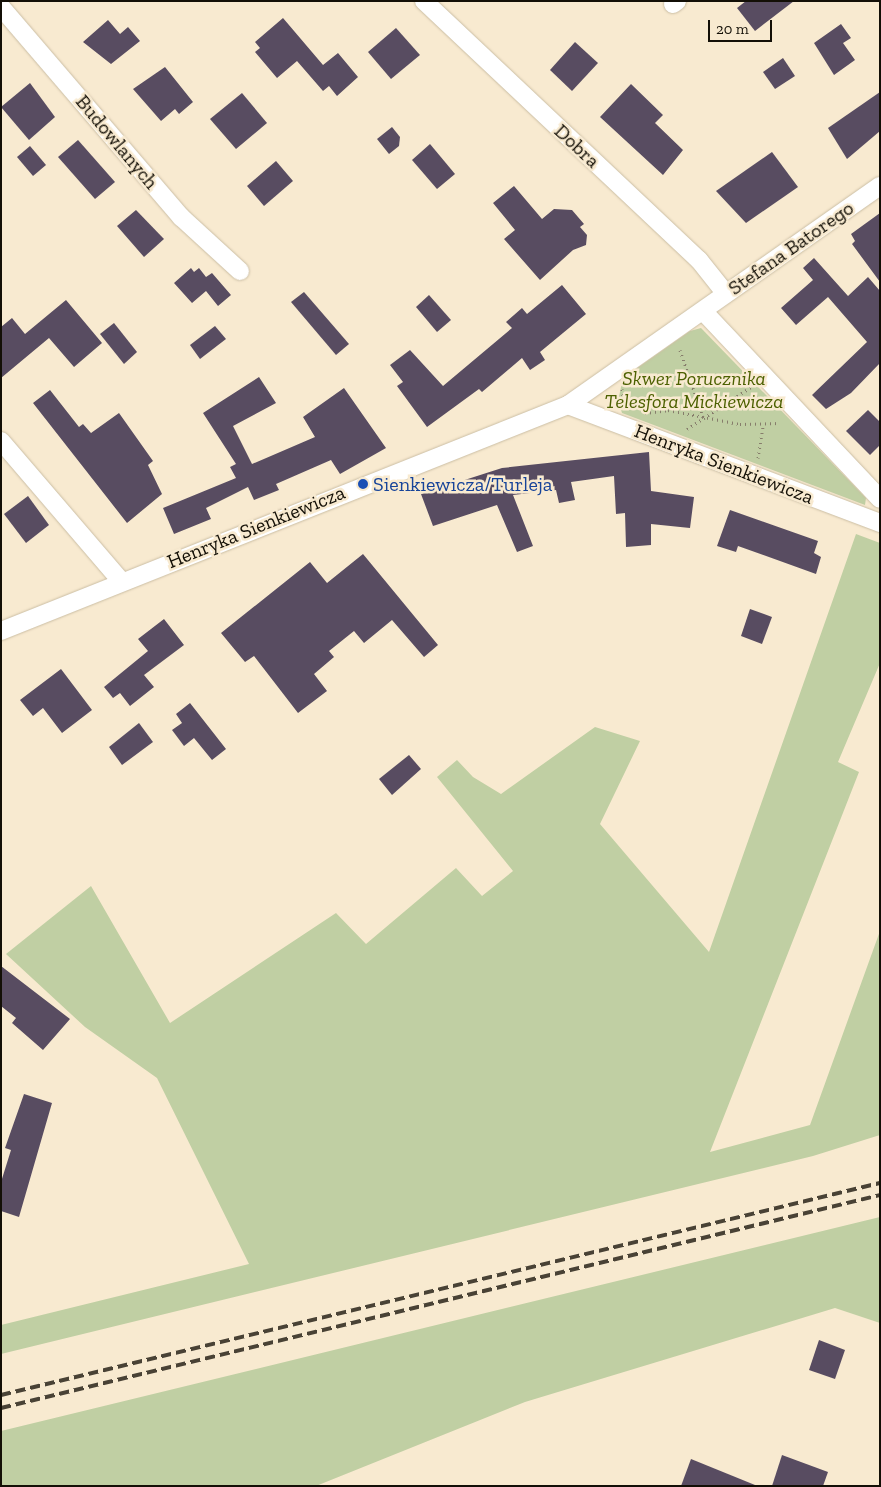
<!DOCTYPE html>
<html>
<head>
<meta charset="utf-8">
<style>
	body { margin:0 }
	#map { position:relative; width:881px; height:1487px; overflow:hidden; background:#f8ead0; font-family:"Zilla Slab",serif }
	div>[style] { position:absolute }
	.green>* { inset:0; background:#c0cfa3 }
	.building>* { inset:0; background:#584c61 }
	.path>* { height:3px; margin-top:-1.5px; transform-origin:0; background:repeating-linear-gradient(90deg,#867d6b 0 1px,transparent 0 5px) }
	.roads { filter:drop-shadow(0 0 1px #cbbea4) drop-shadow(0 0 1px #cbbea4) }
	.minor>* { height:18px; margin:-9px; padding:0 9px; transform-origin:9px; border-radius:9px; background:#fff }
	.rail>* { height:4px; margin-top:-2px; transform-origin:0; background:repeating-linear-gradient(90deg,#494235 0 10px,transparent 0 15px) }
	.dots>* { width:14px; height:14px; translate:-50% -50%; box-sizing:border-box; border:2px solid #f8ead0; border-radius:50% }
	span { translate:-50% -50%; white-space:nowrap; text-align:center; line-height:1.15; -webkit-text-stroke:5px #f8ead0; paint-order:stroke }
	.street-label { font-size:20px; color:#130f06 }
	.park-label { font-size:20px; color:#4c6000; font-style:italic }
	.transit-label { font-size:20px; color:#164399 }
	.left { translate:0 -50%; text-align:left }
	.frame { position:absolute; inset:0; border:2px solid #130f06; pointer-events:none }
	.scale { position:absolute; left:708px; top:20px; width:64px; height:22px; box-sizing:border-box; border:2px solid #130f06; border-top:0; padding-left:6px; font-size:15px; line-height:18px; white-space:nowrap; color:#130f06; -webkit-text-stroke:4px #f8ead0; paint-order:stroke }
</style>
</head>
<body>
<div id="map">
	<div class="green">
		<div style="clip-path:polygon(701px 328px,866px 498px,865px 505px,622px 413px,618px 401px,623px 378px,690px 331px)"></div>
		<div style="clip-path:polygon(856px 534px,880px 543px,880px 663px,838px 762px,859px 772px,710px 1152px,810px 1125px,880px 931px,880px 1135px,813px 1156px,1px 1354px,1px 1325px,249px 1264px,157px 1078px,85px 1027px,6px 954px,91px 886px,170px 1023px,336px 913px,366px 944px,456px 868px,482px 896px,513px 871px,437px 777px,457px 760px,473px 777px,501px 794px,595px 727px,640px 741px,600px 824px,709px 952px)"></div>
		<div style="clip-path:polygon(880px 1217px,880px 1323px,835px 1308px,525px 1402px,316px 1486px,1px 1486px,1px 1431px)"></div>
	</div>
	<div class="building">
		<div style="clip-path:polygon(746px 1px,794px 1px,755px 31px,737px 8px)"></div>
		<div style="clip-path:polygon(283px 18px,323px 65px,338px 53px,358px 77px,337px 96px,329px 86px,323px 91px,297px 61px,277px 78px,255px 52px,260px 48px,255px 42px)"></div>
		<div style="clip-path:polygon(108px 20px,120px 34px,128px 27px,140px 41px,111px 64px,83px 42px)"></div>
		<div style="clip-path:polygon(841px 24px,851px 38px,843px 43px,855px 60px,834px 75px,814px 43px)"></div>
		<div style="clip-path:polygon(396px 28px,420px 55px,391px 79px,368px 52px)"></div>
		<div style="clip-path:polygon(575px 42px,598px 63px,572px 91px,550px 70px)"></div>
		<div style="clip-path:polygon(783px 58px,795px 76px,775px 89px,763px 72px)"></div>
		<div style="clip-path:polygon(165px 67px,193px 102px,179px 114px,175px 109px,161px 121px,133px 89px)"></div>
		<div style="clip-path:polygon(30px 83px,55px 117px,29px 140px,1px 107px)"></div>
		<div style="clip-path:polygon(631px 84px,663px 115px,655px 123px,683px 150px,663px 175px,600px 117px)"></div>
		<div style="clip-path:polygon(880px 92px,880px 131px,847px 159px,828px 128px)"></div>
		<div style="clip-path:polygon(242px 93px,267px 123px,236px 149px,210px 119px)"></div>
		<div style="clip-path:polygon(392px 127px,400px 137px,399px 146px,389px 154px,377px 139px)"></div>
		<div style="clip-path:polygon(78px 140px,115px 182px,95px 199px,58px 157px)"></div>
		<div style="clip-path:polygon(430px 144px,455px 174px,437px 189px,412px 160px)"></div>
		<div style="clip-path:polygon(30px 146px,46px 165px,33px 176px,17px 157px)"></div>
		<div style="clip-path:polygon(772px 152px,798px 187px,746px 223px,716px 191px)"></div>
		<div style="clip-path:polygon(276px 161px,293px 181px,264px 206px,247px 186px)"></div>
		<div style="clip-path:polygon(514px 186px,542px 219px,554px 209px,572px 210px,584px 224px,580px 227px,587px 235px,586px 245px,573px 250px,540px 280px,504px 239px,515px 230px,493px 203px)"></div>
		<div style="clip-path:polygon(136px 210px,164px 239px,144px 257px,117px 226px)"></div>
		<div style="clip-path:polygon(880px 213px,880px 282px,852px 244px,855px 241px,851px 234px)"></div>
		<div style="clip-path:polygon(814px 258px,848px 296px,868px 277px,880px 291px,880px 363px,851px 393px,826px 409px,812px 395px,867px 342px,828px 297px,796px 325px,781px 308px,813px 280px,803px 268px)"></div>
		<div style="clip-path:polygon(191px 268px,194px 272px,199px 268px,206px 277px,212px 273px,231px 295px,218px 306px,206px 291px,192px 303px,174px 283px)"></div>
		<div style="clip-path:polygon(562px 285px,586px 314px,540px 352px,545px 360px,530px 370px,522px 358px,482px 392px,479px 389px,427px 427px,397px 386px,403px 382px,390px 365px,410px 350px,443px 386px,512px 328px,506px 322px,522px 308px,527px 314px)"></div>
		<div style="clip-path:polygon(304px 292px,349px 344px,336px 355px,291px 302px)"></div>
		<div style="clip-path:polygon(429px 295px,451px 320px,437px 332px,416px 307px)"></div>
		<div style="clip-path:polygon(66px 300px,102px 343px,74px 367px,49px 338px,1px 378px,1px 327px,12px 318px,25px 334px)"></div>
		<div style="clip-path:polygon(114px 323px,137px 352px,124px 364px,100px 334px)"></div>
		<div style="clip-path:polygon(215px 326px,226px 339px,200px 359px,190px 345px)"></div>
		<div style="clip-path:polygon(259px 377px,276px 403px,233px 426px,252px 464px,315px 437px,303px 417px,344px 388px,386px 448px,340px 474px,331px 460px,276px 484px,279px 490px,254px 500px,248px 487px,206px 508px,211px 519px,174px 534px,163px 508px,236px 478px,230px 467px,236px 464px,203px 413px)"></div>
		<div style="clip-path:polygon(50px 390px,79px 427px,83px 424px,91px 433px,119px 413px,153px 461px,148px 465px,162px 494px,127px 523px,33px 403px)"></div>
		<div style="clip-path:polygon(868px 410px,880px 422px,880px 445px,870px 455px,846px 431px)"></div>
		<div style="clip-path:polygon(649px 452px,651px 491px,694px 497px,690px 528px,651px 524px,651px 545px,626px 547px,625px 513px,616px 514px,614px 476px,571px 482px,575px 500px,559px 503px,556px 490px,513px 495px,533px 546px,517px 552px,497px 505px,433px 526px,421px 494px,502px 468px)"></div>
		<div style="clip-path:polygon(28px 496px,49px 525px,26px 543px,4px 514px)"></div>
		<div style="clip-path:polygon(730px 510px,818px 541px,814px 553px,821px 557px,816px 574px,738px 546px,736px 552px,717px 546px)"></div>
		<div style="clip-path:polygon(363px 554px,438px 645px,424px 657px,392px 620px,364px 643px,354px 631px,329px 651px,334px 657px,314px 674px,327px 691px,298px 713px,254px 656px,245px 662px,221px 633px,310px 562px,327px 583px)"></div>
		<div style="clip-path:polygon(750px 609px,772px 617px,762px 644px,741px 636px)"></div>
		<div style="clip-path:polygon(164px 619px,184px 645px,144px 675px,154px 687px,130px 706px,120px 693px,113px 698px,104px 687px,148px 651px,138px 639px)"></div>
		<div style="clip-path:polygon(61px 669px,92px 710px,62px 733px,43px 708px,33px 716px,20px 700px)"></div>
		<div style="clip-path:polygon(190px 703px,226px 749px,212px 760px,194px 738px,184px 746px,172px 730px,182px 723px,176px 714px)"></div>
		<div style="clip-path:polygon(139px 723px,153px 742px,122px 765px,109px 747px)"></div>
		<div style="clip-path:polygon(409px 755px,421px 769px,392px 795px,379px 779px)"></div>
		<div style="clip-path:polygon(1px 966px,70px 1019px,43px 1050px,12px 1023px,16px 1018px,1px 1006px)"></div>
		<div style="clip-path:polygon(24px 1094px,52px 1103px,19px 1217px,1px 1211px,1px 1182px,11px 1150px,5px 1148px)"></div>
		<div style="clip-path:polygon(819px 1340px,845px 1350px,835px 1379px,809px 1370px)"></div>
		<div style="clip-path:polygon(782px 1455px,828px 1472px,823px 1486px,772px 1486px)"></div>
		<div style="clip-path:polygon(691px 1459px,755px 1485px,754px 1486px,681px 1486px)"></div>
	</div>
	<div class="path">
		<div style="left:680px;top:350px;width:71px;rotate:71.1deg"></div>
		<div style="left:622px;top:389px;width:16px;rotate:83deg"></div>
		<div style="left:645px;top:413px;width:23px;rotate:-7deg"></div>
		<div style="left:668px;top:410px;width:73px;rotate:11deg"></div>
		<div style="left:740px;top:424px;width:40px;rotate:-1.4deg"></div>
		<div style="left:687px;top:429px;width:77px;rotate:-33.3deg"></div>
		<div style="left:758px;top:458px;width:32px;rotate:-81deg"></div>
	</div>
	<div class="roads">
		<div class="minor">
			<div style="left:424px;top:1px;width:378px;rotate:43.3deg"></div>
			<div style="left:699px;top:260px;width:43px;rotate:51.5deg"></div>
			<div style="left:673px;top:4px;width:5px;rotate:-37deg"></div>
			<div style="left:1px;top:7px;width:277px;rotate:49.4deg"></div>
			<div style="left:181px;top:217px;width:80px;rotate:42.5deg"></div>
			<div style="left:703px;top:311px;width:258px;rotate:46.7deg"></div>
			<div style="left:568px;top:405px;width:334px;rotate:20.7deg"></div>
			<div style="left:1px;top:441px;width:184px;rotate:49.4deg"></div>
			<div style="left:1px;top:631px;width:610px;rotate:-21.73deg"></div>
			<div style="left:568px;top:405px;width:381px;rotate:-35.1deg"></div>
		</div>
	</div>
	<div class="rail">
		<div style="left:1px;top:1395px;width:904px;rotate:-13.56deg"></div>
		<div style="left:1px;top:1408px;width:904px;rotate:-13.62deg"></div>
	</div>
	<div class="dots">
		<div style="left:363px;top:484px;background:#1a4fb4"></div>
	</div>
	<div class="street-label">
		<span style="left:117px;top:142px;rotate:50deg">Budowlanych</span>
		<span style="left:577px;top:146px;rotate:43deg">Dobra</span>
		<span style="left:791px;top:248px;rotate:-35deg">Stefana Batorego</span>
		<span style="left:724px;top:464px;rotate:21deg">Henryka Sienkiewicza</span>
		<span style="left:256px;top:527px;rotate:-22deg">Henryka Sienkiewicza</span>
	</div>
	<div class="park-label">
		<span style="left:694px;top:390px">Skwer Porucznika<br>Telesfora Mickiewicza</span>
	</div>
	<div class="transit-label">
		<span class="left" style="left:373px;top:484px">Sienkiewicza/Turleja</span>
	</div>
	<div class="frame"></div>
	<div class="scale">20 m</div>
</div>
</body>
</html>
